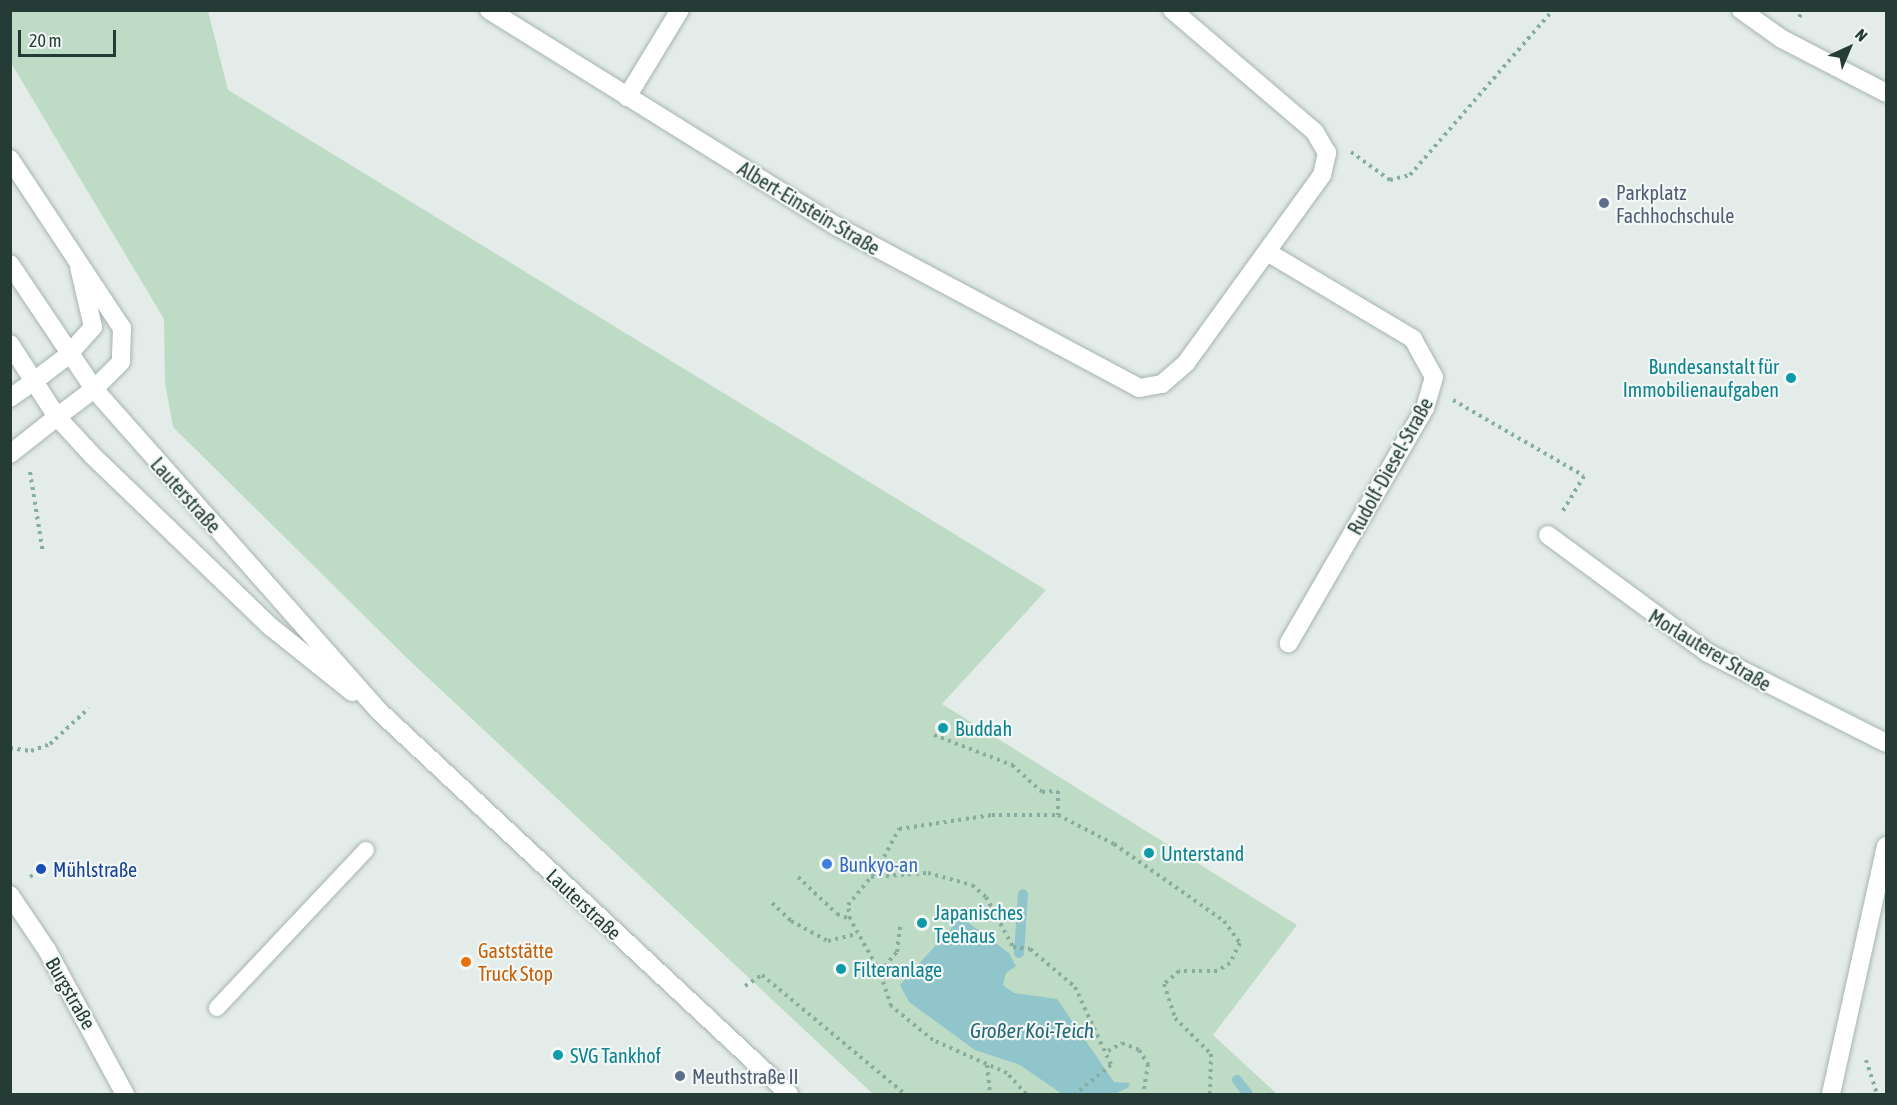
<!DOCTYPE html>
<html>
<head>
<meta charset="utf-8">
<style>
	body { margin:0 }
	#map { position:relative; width:1897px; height:1105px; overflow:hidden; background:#e3ece8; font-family:"Asap Condensed",sans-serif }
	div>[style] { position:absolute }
	.green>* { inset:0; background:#bedbc5 }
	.water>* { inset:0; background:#90c5cc }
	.stream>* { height:10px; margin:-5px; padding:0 5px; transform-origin:5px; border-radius:5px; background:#90c5cc }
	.path>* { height:4px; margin-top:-2px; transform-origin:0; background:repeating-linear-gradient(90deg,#86ad9f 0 3px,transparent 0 7.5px) }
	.roads { filter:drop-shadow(0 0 2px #a6b4af) drop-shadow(0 0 2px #a6b4af) }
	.service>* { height:16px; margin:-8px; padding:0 8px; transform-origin:8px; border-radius:8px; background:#fff }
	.minor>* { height:18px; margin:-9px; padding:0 9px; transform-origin:9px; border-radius:9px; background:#fff }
	.tertiary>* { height:18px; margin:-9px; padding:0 9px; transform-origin:9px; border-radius:9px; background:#fff }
	.secondary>* { height:18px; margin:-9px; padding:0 9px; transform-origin:9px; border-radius:9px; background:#fff }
	.dots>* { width:16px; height:16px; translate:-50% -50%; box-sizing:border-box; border:3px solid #f3f8f6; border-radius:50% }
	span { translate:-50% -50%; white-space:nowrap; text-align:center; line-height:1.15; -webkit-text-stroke:4.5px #f3f8f6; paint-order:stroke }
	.service-label { font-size:20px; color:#4e5e75 }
	.left { translate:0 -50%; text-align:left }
	.street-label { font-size:20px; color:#243c35 }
	.culture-label { font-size:20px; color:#0d838f }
	.right { translate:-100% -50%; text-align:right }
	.shop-label { font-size:20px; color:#366cbe }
	.transit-label { font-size:20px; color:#164399 }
	.food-label { font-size:20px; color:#c56008 }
	.water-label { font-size:21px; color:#236873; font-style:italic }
	.frame { position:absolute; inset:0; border:12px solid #243c35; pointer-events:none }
	.north { position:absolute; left:1819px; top:18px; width:60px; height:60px; -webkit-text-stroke:4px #f3f8f6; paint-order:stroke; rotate:44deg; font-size:16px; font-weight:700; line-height:24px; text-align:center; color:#243c35 }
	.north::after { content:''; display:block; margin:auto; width:21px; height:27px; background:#243c35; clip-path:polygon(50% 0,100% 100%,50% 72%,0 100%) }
	.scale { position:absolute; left:18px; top:30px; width:98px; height:27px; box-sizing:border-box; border:3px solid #243c35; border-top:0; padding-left:8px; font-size:18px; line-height:21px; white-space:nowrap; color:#243c35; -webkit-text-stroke:4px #f3f8f6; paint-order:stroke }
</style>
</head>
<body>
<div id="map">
	<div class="green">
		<div style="clip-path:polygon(10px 11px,208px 11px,228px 90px,1046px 590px,942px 704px,1297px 925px,1213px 1035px,1277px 1094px,873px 1094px,408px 659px,173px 427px,165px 383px,164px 319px,11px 63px)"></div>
	</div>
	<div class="water">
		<div style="clip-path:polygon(961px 917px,1009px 953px,1016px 966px,1006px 973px,1003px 985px,1014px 993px,1057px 999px,1114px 1082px,1130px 1083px,1128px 1088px,1114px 1094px,1062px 1094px,1020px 1065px,975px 1050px,909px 1002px,900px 985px)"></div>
	</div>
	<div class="stream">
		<div style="left:1019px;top:953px;width:59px;rotate:-86.1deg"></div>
		<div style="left:1237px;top:1080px;width:18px;rotate:52deg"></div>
	</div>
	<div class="path">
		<div style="left:1799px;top:17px;width:9px;rotate:-54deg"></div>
		<div style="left:1351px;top:152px;width:48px;rotate:35.7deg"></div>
		<div style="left:1390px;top:180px;width:21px;rotate:-14deg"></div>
		<div style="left:1410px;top:175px;width:218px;rotate:-49.1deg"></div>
		<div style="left:1453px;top:400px;width:151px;rotate:30.1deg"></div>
		<div style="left:1584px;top:476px;width:44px;rotate:121.2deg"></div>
		<div style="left:30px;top:472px;width:82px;rotate:80.9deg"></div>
		<div style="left:934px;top:735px;width:84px;rotate:21deg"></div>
		<div style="left:1012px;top:765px;width:40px;rotate:42deg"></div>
		<div style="left:1042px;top:792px;width:16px;rotate:-4deg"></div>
		<div style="left:1058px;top:791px;width:24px;rotate:90deg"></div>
		<div style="left:10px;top:748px;width:21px;rotate:8deg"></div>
		<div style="left:31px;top:751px;width:20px;rotate:-20deg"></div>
		<div style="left:50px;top:744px;width:53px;rotate:-42.7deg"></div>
		<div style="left:30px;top:877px;width:14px;rotate:-36deg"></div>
		<div style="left:798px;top:877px;width:54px;rotate:43.5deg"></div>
		<div style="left:837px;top:914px;width:14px;rotate:21deg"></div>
		<div style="left:871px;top:877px;width:57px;rotate:-4deg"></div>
		<div style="left:928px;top:873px;width:46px;rotate:15.3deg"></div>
		<div style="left:972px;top:885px;width:18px;rotate:41deg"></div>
		<div style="left:986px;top:897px;width:57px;rotate:61.6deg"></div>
		<div style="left:1013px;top:947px;width:17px;rotate:7deg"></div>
		<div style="left:1030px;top:949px;width:59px;rotate:40.2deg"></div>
		<div style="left:1075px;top:987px;width:86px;rotate:65.2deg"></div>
		<div style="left:1111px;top:1065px;width:46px;rotate:141.1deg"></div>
		<div style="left:772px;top:903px;width:26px;rotate:43deg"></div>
		<div style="left:791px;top:921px;width:42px;rotate:28.4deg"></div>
		<div style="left:828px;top:941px;width:30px;rotate:-14deg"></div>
		<div style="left:880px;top:972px;width:26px;rotate:-50deg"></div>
		<div style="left:897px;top:952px;width:26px;rotate:-83deg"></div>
		<div style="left:745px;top:986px;width:20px;rotate:-33deg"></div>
		<div style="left:762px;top:975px;width:186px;rotate:39.8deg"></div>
		<div style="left:1108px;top:1051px;width:16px;rotate:-30deg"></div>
		<div style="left:1122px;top:1043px;width:18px;rotate:22deg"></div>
		<div style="left:1139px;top:1050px;width:17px;rotate:57deg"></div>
		<div style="left:1148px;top:1064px;width:30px;rotate:99deg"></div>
		<div style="left:1866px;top:1060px;width:36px;rotate:72deg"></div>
		<div style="left:987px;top:1065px;width:29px;rotate:84deg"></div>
		<div style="left:1026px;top:1094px;width:28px;rotate:-132deg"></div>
		<div style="left:1007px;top:1073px;width:81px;rotate:-156deg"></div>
		<div style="left:933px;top:1040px;width:54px;rotate:-141deg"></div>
		<div style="left:891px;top:1006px;width:36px;rotate:-108deg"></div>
		<div style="left:880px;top:972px;width:61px;rotate:-119.5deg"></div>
		<div style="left:850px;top:919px;width:14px;rotate:-98deg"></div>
		<div style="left:848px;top:905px;width:45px;rotate:-50.4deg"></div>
		<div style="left:877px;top:870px;width:47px;rotate:-61.8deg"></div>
		<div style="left:899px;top:829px;width:94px;rotate:-8.6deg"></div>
		<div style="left:992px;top:815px;width:66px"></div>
		<div style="left:1058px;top:815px;width:63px;rotate:27.4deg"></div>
		<div style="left:1114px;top:844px;width:134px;rotate:35deg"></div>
		<div style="left:1224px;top:921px;width:27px;rotate:54deg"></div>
		<div style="left:1240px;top:943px;width:22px;rotate:117deg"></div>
		<div style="left:1230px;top:963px;width:15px;rotate:148deg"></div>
		<div style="left:1217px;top:971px;width:38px;rotate:180deg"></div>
		<div style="left:1179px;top:971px;width:20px;rotate:139deg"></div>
		<div style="left:1164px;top:984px;width:36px;rotate:72deg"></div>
		<div style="left:1175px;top:1018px;width:51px;rotate:45deg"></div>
		<div style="left:1211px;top:1054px;width:40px;rotate:91.4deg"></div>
	</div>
	<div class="roads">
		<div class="service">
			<div style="left:217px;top:1008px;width:217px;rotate:-46.7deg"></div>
		</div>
		<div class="minor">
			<div style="left:489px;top:10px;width:409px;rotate:31.9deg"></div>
			<div style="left:836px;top:226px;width:344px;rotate:28.1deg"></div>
			<div style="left:1139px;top:388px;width:23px;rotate:-10deg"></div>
			<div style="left:1162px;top:384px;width:32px;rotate:-41deg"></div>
			<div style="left:1186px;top:363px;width:232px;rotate:-54.1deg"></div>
			<div style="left:1322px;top:175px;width:23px;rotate:-77deg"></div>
			<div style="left:1327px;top:153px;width:24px;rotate:-120deg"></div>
			<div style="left:1315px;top:132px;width:188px;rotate:-139.5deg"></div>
			<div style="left:1741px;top:10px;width:50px;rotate:35.3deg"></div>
			<div style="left:1782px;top:39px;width:117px;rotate:27.4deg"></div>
			<div style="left:627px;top:97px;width:102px;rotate:-58.7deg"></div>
			<div style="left:1269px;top:253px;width:168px;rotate:30.8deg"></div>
			<div style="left:1413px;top:339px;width:43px;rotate:61.1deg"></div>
			<div style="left:1434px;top:377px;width:32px;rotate:106deg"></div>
			<div style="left:1425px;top:408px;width:272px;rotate:120.1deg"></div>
			<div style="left:10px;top:398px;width:28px;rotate:-35deg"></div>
			<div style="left:10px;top:454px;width:60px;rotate:-38.2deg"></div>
			<div style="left:1548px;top:535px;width:199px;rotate:36.4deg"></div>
			<div style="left:1708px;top:653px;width:199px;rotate:26.8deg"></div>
			<div style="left:10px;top:895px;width:66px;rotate:56.1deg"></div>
			<div style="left:47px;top:950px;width:164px;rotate:61.6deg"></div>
			<div style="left:1831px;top:1094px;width:254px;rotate:-77.5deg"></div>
		</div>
		<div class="tertiary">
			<div style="left:10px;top:159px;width:203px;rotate:56.5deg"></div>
			<div style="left:122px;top:328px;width:34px;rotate:92deg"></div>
			<div style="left:121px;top:362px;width:38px;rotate:135deg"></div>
			<div style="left:67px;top:356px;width:39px;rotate:-48deg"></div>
			<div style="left:93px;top:327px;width:62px;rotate:-103.1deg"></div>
		</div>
		<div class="secondary">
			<div style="left:10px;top:264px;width:151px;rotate:56.1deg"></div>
			<div style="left:94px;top:389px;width:431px;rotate:48.5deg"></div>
			<div style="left:380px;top:712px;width:560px;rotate:43.05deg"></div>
			<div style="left:10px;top:344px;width:87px;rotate:57.2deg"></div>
			<div style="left:57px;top:417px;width:53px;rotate:47.3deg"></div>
			<div style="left:93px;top:456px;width:247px;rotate:43.9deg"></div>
			<div style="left:271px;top:627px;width:104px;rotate:38.7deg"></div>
			<div style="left:33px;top:382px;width:43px;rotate:-37.4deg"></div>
			<div style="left:57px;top:417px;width:46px;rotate:-37.1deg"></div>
		</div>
	</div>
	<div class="dots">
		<div style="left:1604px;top:203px;background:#5c6f8a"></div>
		<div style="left:1791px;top:378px;background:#0f9aa8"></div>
		<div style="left:943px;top:728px;background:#0f9aa8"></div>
		<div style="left:1149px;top:853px;background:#0f9aa8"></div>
		<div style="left:827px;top:864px;background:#3f7fe0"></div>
		<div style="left:41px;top:869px;background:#1a4fb4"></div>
		<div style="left:922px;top:923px;background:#0f9aa8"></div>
		<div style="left:466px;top:962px;background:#e8710a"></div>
		<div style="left:841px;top:969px;background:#0f9aa8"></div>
		<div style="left:558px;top:1055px;background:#0f9aa8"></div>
		<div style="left:680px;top:1076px;background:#5c6f8a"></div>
	</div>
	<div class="service-label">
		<span class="left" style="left:1616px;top:204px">Parkplatz<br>Fachhochschule</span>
		<span class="left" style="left:692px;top:1076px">Meuthstraße II</span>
	</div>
	<div class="street-label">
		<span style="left:809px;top:208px;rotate:31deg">Albert-Einstein-Straße</span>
		<span style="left:1390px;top:466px;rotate:-61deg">Rudolf-Diesel-Straße</span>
		<span style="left:186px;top:495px;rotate:48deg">Lauterstraße</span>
		<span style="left:1710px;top:650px;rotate:31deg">Morlauterer Straße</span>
		<span style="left:584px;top:904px;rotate:43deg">Lauterstraße</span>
		<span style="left:71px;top:993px;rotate:60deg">Burgstraße</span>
	</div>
	<div class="culture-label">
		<span class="right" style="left:1779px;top:378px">Bundesanstalt für<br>Immobilienaufgaben</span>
		<span class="left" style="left:955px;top:728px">Buddah</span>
		<span class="left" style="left:1161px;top:853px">Unterstand</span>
		<span class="left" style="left:934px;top:924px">Japanisches<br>Teehaus</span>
		<span class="left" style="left:853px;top:969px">Filteranlage</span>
		<span class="left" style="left:570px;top:1055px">SVG Tankhof</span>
	</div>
	<div class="shop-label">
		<span class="left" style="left:839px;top:864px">Bunkyo-an</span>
	</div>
	<div class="transit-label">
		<span class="left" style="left:53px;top:869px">Mühlstraße</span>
	</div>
	<div class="food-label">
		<span class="left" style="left:478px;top:962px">Gaststätte<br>Truck Stop</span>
	</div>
	<div class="water-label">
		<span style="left:1032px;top:1030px">Großer Koi-Teich</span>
	</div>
	<div class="frame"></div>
	<div class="north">N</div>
	<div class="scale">20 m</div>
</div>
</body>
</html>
